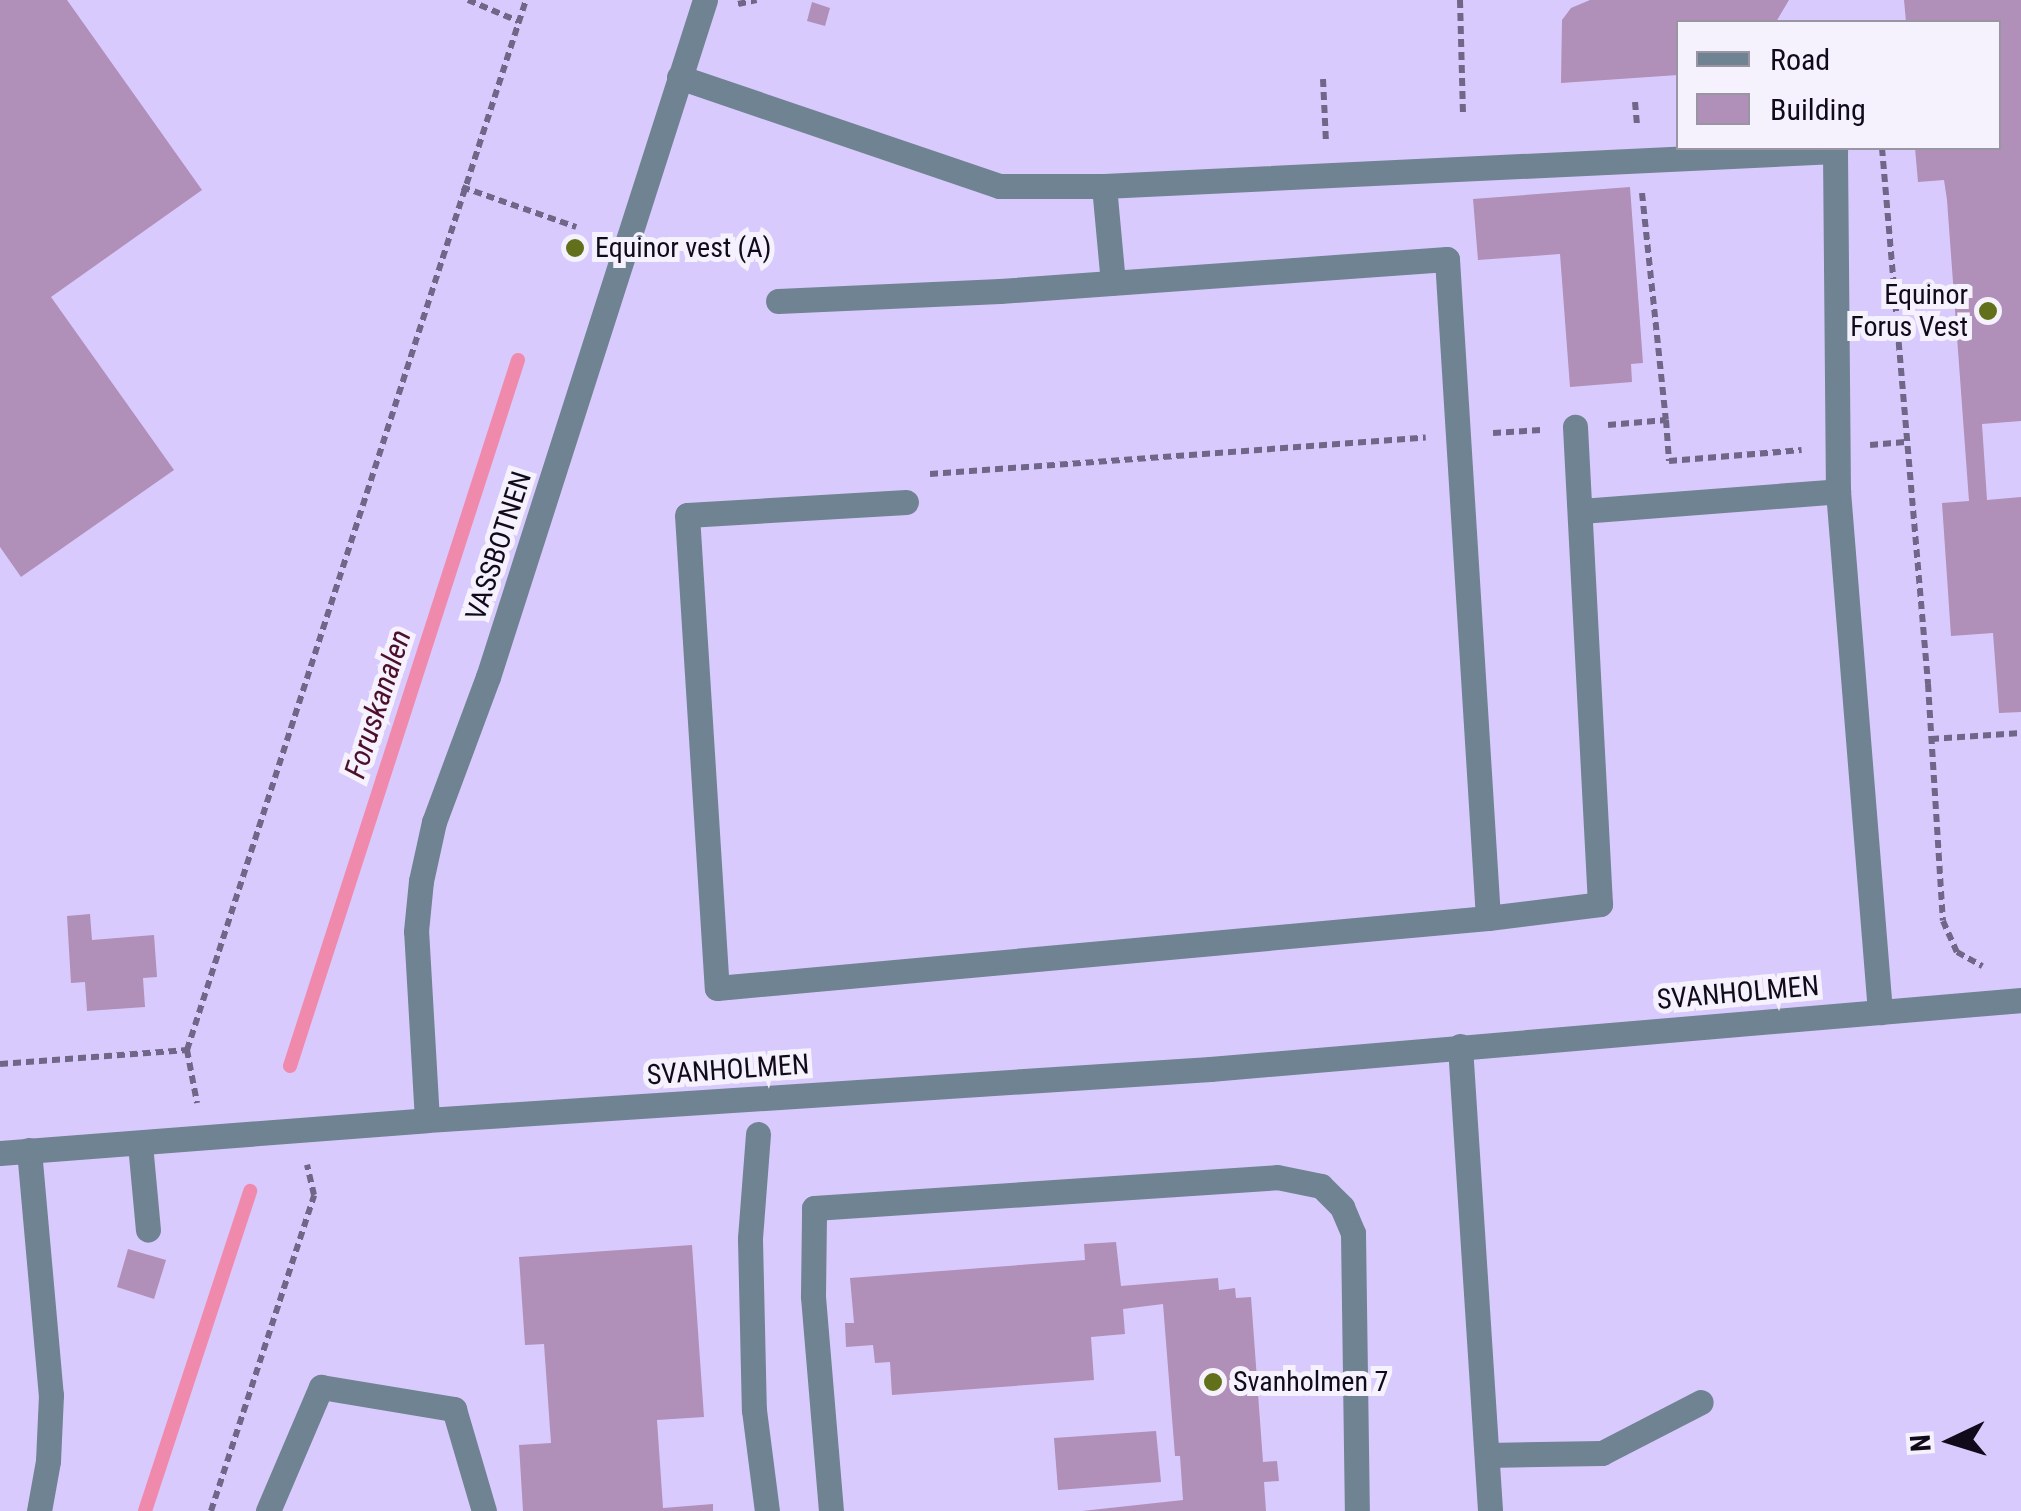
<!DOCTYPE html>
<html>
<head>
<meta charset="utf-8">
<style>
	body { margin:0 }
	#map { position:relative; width:2021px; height:1511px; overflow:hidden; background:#d9cafd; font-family:"Roboto Condensed",sans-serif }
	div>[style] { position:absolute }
	.stream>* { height:14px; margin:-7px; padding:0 7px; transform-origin:7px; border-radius:7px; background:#f08aad }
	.building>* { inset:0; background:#b08fb9 }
	.path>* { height:6px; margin-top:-3px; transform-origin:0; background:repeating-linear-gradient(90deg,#706687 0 8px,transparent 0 13px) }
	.lane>* { height:25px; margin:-12.5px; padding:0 12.5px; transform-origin:12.5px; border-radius:12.5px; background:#6f8392 }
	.street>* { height:25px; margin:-12.5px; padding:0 12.5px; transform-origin:12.5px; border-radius:12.5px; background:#6f8392 }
	.dots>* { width:28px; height:28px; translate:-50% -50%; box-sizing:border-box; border:5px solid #f5f2fd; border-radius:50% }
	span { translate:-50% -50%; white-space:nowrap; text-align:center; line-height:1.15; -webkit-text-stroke:10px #f5f2fd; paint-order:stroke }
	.poi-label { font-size:28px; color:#100a1b }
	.left { translate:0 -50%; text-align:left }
	.right { translate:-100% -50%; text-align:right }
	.street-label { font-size:28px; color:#100a1b }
	.water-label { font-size:30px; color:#4d0e2a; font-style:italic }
	.legend { position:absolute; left:1676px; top:20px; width:325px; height:130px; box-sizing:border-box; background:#f5f2fd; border:2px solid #9995a3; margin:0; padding:12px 18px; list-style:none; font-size:30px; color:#100a1b }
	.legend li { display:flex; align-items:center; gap:20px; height:50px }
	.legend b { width:50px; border:2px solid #9995a3 }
	.north { position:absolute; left:1901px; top:1391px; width:100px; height:100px; -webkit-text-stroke:8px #f5f2fd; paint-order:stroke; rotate:266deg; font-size:28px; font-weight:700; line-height:40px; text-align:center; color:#100a1b }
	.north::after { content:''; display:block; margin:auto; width:35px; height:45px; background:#100a1b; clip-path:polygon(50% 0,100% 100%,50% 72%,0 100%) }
</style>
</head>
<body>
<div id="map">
	<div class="stream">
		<div style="left:290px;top:1066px;width:742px;rotate:-72.1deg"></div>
		<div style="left:145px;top:1511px;width:337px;rotate:-71.8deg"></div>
	</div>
	<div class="building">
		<div style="clip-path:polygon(0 0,67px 0,202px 190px,51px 297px,174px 470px,21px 577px,0 547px)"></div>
		<div style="clip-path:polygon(1590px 0,1789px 0,1776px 22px,1678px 22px,1678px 75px,1561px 83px,1562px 20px,1571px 8px)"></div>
		<div style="clip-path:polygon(1904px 0,2021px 0,2021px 421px,1982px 424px,1987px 500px,2021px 497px,2021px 712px,1999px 713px,1993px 633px,1951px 636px,1942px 503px,1969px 501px,1947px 200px,1944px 180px,1918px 182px,1915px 148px,1998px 148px,1998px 22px,1906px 22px)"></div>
		<div style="clip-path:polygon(812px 2px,830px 8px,825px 26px,807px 21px)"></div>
		<div style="clip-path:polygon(1630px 187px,1643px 363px,1631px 364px,1632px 382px,1570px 387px,1560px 254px,1478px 260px,1473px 199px)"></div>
		<div style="clip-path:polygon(90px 914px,92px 940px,154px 935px,157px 977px,143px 978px,145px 1007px,87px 1011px,85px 982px,71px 983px,67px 916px)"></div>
		<div style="clip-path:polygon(1116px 1242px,1121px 1286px,1218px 1278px,1219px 1290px,1235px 1288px,1236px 1298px,1251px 1297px,1263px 1462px,1277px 1461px,1279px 1481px,1264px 1482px,1266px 1511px,1082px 1511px,1183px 1500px,1180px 1456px,1175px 1456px,1163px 1304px,1123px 1309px,1125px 1334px,1091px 1337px,1094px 1380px,892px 1395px,890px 1362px,875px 1363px,873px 1345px,846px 1347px,845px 1323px,854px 1323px,850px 1278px,1085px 1260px,1084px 1244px)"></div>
		<div style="clip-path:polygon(692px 1245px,704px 1417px,657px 1420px,663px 1508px,713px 1504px,713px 1511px,523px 1511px,519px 1445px,551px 1443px,544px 1344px,525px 1345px,519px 1257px)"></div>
		<div style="clip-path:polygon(128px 1249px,166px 1260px,154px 1299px,117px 1287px)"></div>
		<div style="clip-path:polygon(1156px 1431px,1161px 1482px,1058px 1490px,1054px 1438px)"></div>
	</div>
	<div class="path">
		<div style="left:468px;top:0;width:54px;rotate:22.8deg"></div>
		<div style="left:1460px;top:0;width:116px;rotate:88.5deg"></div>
		<div style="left:738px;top:4px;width:19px;rotate:-12deg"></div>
		<div style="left:1323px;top:79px;width:64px;rotate:87.3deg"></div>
		<div style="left:1635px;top:102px;width:23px;rotate:85deg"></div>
		<div style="left:1882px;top:148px;width:538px;rotate:85.09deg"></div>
		<div style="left:1928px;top:684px;width:237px;rotate:86.4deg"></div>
		<div style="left:1943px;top:921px;width:34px;rotate:66deg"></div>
		<div style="left:1957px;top:952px;width:29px;rotate:29deg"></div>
		<div style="left:462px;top:187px;width:121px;rotate:19.3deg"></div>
		<div style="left:1642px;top:193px;width:228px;rotate:84deg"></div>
		<div style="left:1608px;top:425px;width:58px;rotate:-4.9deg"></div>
		<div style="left:1666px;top:420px;width:41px;rotate:85.8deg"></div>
		<div style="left:1669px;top:461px;width:133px;rotate:-4.7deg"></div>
		<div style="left:1493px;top:433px;width:48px;rotate:-3.6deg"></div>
		<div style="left:1870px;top:445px;width:38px;rotate:-5deg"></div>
		<div style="left:930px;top:474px;width:497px;rotate:-4.2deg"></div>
		<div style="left:1931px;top:739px;width:90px;rotate:-3.8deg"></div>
		<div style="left:187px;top:1050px;width:54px;rotate:79.3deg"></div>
		<div style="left:0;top:1064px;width:188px;rotate:-4.3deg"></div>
		<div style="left:187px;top:1050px;width:1103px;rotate:-72.11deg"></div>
		<div style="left:211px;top:1511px;width:332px;rotate:-71.9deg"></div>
		<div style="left:314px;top:1195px;width:31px;rotate:-103deg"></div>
	</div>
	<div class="lane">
		<div style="left:679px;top:77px;width:338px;rotate:18.8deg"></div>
		<div style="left:999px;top:186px;width:105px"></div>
		<div style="left:1104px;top:186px;width:732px;rotate:-2.74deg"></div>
		<div style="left:1835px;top:151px;width:340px;rotate:89.5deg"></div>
		<div style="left:1838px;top:491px;width:523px;rotate:85.39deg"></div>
		<div style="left:1104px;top:186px;width:97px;rotate:84.7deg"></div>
		<div style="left:778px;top:301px;width:222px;rotate:-2.6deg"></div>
		<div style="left:1000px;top:291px;width:448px;rotate:-4.1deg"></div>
		<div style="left:1447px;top:259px;width:660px;rotate:86.44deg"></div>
		<div style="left:906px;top:502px;width:219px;rotate:176.6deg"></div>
		<div style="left:687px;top:515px;width:474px;rotate:86.4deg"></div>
		<div style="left:717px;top:988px;width:774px;rotate:-5.19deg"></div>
		<div style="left:1488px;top:918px;width:113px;rotate:-7.1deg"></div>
		<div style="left:1600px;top:904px;width:478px;rotate:-93deg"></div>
		<div style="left:1581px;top:511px;width:258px;rotate:-4.4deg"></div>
		<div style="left:758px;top:1134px;width:105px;rotate:94.4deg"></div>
		<div style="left:750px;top:1239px;width:171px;rotate:88.7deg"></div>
		<div style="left:754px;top:1410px;width:102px;rotate:82.7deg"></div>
		<div style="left:140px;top:1144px;width:86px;rotate:84.7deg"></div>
		<div style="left:1487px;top:1455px;width:115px;rotate:-1deg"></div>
		<div style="left:1602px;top:1453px;width:111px;rotate:-27.3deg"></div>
		<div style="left:268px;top:1511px;width:135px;rotate:-66.9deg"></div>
		<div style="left:321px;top:1387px;width:135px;rotate:9.4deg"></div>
		<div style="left:454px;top:1409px;width:106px;rotate:73.6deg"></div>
		<div style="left:831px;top:1511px;width:216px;rotate:-94.8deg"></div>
		<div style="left:813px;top:1296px;width:88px;rotate:-89.3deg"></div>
		<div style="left:814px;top:1208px;width:464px;rotate:-3.8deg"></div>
		<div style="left:1277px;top:1177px;width:45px;rotate:11.6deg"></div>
		<div style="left:1321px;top:1186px;width:30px;rotate:45deg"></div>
		<div style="left:1342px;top:1207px;width:28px;rotate:67deg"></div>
		<div style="left:1353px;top:1233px;width:278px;rotate:89.2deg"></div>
	</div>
	<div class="street">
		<div style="left:1460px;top:1046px;width:466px;rotate:86.3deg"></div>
		<div style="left:427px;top:1120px;width:189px;rotate:-93.3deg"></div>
		<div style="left:416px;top:931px;width:50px;rotate:-84.3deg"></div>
		<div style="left:421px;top:881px;width:60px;rotate:-77.6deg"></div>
		<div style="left:434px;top:822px;width:155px;rotate:-69.6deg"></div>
		<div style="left:488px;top:677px;width:711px;rotate:-72.23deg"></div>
		<div style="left:29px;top:1150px;width:246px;rotate:84.9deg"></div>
		<div style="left:51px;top:1395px;width:66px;rotate:92.6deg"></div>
		<div style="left:48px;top:1461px;width:51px;rotate:100.2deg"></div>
		<div style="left:0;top:1153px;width:428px;rotate:-4.4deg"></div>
		<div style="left:427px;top:1120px;width:785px;rotate:-3.73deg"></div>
		<div style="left:1210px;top:1069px;width:814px;rotate:-4.86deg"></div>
	</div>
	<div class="dots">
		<div style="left:575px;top:248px;background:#62701b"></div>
		<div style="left:1988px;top:311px;background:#62701b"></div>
		<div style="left:1213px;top:1382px;background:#62701b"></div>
	</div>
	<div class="poi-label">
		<span class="left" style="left:595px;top:248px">Equinor vest (A)</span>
		<span class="right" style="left:1968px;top:311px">Equinor<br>Forus Vest</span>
		<span class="left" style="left:1233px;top:1382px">Svanholmen 7</span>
	</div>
	<div class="street-label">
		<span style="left:499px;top:546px;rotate:-72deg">VASSBOTNEN</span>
		<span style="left:1738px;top:993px;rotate:-5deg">SVANHOLMEN</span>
		<span style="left:728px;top:1070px;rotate:-4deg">SVANHOLMEN</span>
	</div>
	<div class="water-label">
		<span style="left:378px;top:704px;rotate:-72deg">Foruskanalen</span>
	</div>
	<ul class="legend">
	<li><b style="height:12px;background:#6f8392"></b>Road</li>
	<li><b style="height:28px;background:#b08fb9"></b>Building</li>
	</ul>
	<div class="north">N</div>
</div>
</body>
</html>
